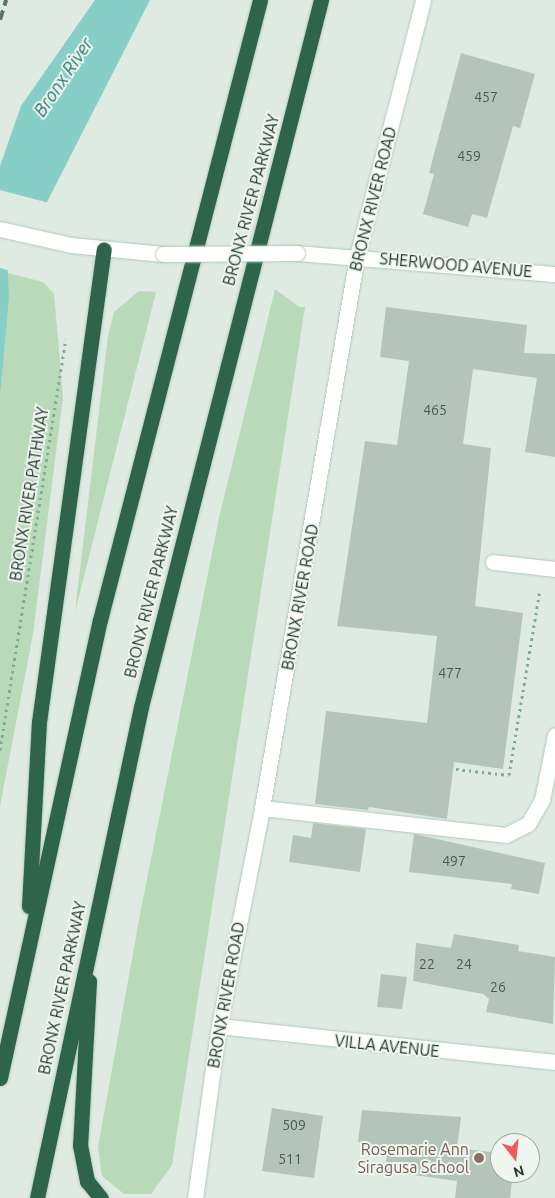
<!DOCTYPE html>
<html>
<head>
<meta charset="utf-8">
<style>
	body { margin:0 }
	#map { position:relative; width:555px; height:1198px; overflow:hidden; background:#deeae2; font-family:Ubuntu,sans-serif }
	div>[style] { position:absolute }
	.green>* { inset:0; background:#b8dab8 }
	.water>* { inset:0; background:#87cec6 }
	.pier>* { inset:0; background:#deeae2 }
	.building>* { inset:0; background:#b4c4ba }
	.path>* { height:3px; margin-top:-1.5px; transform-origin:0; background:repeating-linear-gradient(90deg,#80ac92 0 2.5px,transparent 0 6.5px) }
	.roads { filter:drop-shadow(0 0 1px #b2c9ba) drop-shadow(0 0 1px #b2c9ba) }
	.lane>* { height:15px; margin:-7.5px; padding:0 7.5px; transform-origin:7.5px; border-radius:7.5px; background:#fff }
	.street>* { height:15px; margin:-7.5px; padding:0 7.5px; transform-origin:7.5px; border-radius:7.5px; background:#fff }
	.secondary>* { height:15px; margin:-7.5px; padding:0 7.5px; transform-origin:7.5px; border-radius:7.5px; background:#fff }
	.highway>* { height:15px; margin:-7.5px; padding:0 7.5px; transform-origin:7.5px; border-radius:7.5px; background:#2d644a }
	.rail>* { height:4px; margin-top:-2px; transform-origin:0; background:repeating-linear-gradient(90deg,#5a7567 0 10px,transparent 0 15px) }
	.bridges { filter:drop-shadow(0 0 1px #b2c9ba) drop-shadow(0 0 1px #b2c9ba) }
	.secondary-bridge>* { height:15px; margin:-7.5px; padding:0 7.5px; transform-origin:7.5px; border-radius:7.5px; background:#fff }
	.dots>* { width:14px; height:14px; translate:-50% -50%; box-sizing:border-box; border:2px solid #eff6f0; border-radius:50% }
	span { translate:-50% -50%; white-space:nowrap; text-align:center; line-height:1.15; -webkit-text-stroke:4px #eff6f0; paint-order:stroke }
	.number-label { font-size:14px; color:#455c50 }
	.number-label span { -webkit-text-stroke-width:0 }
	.street-label { font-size:16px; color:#20392c }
	.education-label { font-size:16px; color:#785e54 }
	.right { translate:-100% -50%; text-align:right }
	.water-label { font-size:18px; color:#1d726a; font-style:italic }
	.north { position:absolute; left:490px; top:1133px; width:50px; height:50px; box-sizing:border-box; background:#eff6f0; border:1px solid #9caaa2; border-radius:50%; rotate:164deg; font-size:14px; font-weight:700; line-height:20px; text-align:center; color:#20392c }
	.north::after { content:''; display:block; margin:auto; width:18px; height:22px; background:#ed595c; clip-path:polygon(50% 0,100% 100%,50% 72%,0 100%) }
</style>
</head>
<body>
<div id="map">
	<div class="green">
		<div style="clip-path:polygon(8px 273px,43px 282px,54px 294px,63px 397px,33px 634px,0 806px,0 396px)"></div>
		<div style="clip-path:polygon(275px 289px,299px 307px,305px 307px,172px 1165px,151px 1194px,124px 1194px,102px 1176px,98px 1147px,141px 909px,219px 518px)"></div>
		<div style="clip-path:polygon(139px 291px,156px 292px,75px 612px,108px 336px,114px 312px)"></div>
	</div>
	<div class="water">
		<div style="clip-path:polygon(95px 0,150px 0,47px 202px,7px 256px,9px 297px,0 396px,0 166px,21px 106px)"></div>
	</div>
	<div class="pier">
		<div style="clip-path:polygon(0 190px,49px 203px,10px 257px,10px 271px,0 268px)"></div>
	</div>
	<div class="building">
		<div style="clip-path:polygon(461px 53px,535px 74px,520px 128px,513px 126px,487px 218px,472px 214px,468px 227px,423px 214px,434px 174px,429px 173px)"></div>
		<div style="clip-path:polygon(386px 307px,527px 325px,524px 353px,555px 354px,555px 457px,525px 452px,537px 378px,473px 369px,463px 444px,491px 448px,475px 606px,523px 613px,503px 769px,454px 762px,447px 819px,369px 807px,368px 810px,315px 804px,326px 711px,427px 723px,437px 636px,337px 626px,365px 441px,397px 445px,409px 361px,380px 357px)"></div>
		<div style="clip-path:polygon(313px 823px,366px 829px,360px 872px,289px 862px,293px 835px,311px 838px)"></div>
		<div style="clip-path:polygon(414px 834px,545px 863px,539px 894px,511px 889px,512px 884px,409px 872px)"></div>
		<div style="clip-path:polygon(454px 934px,519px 945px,518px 951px,555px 957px,553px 1024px,486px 1012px,489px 999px,483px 994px,413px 981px,416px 943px,451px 948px)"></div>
		<div style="clip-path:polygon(381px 974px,407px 977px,402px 1009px,377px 1007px)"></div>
		<div style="clip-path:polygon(272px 1108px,323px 1116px,314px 1178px,262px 1171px)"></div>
		<div style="clip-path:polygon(362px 1110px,461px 1117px,457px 1148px,500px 1153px,500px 1173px,513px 1173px,510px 1198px,455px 1198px,457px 1181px,385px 1171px,388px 1147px,358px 1142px)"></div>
	</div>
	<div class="path">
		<div style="left:0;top:750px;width:416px;rotate:-80.9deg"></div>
		<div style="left:456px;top:769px;width:53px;rotate:6.5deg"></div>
		<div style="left:509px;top:775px;width:188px;rotate:-80.5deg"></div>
	</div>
	<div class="roads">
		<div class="lane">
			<div style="left:493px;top:562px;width:62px;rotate:6.4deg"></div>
			<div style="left:262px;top:808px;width:245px;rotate:6.3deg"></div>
			<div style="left:506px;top:835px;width:25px;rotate:-27deg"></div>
			<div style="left:528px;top:824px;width:28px;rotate:-60deg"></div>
			<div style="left:542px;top:800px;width:66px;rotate:-78.7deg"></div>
		</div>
		<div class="street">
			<div style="left:219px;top:1026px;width:338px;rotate:6.1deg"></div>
		</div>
		<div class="secondary">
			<div style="left:0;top:229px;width:73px;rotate:12.7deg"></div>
			<div style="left:71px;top:245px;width:92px;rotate:5.6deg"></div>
			<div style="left:297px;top:253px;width:259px;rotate:4.7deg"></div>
			<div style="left:195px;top:1198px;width:174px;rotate:-82.1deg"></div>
			<div style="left:219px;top:1026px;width:222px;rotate:-78.8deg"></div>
			<div style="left:262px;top:808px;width:560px;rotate:-80.23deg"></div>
			<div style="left:357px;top:256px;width:264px;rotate:-75.5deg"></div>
		</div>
		<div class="highway">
			<div style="left:29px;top:906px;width:184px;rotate:-86.9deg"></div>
			<div style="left:39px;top:722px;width:477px;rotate:-82.2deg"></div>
			<div style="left:89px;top:981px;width:164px;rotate:93.1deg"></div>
			<div style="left:80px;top:1145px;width:37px;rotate:79deg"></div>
			<div style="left:87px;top:1181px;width:22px;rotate:51deg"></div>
			<div style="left:0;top:1078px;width:469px;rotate:-77.7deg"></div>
			<div style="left:100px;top:620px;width:640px;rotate:-75.53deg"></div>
			<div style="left:37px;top:1198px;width:502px;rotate:-78.04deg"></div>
			<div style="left:141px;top:707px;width:730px;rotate:-75.72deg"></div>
		</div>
	</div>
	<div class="rail">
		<div style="left:0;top:20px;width:21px;rotate:-73deg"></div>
	</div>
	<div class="bridges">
		<div class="secondary-bridge">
			<div style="left:163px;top:254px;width:134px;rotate:-0.4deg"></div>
		</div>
	</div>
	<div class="dots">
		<div style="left:479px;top:1158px;background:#8d6e63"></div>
	</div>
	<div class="number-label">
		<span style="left:486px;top:97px">457</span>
		<span style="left:469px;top:156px">459</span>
		<span style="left:435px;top:410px">465</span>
		<span style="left:450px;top:673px">477</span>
		<span style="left:454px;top:861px">497</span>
		<span style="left:427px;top:964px">22</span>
		<span style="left:464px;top:964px">24</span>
		<span style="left:498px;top:987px">26</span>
		<span style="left:294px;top:1125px">509</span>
		<span style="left:290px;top:1159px">511</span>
	</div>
	<div class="street-label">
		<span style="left:373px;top:199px;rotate:-76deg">BRONX RIVER ROAD</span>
		<span style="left:251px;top:200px;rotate:-75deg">BRONX RIVER PARKWAY</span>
		<span style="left:456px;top:265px;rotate:5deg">SHERWOOD AVENUE</span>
		<span style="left:29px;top:494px;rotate:-81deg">BRONX RIVER PATHWAY</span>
		<span style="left:151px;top:592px;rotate:-76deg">BRONX RIVER PARKWAY</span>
		<span style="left:300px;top:597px;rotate:-80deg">BRONX RIVER ROAD</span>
		<span style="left:62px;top:988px;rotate:-78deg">BRONX RIVER PARKWAY</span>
		<span style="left:226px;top:995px;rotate:-80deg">BRONX RIVER ROAD</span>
		<span style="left:387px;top:1046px;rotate:6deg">VILLA AVENUE</span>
	</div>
	<div class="education-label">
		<span class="right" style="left:469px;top:1158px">Rosemarie Ann<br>Siragusa School</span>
	</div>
	<div class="water-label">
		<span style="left:63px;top:77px;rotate:-56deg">Bronx River</span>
	</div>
	<div class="north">N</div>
</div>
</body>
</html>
